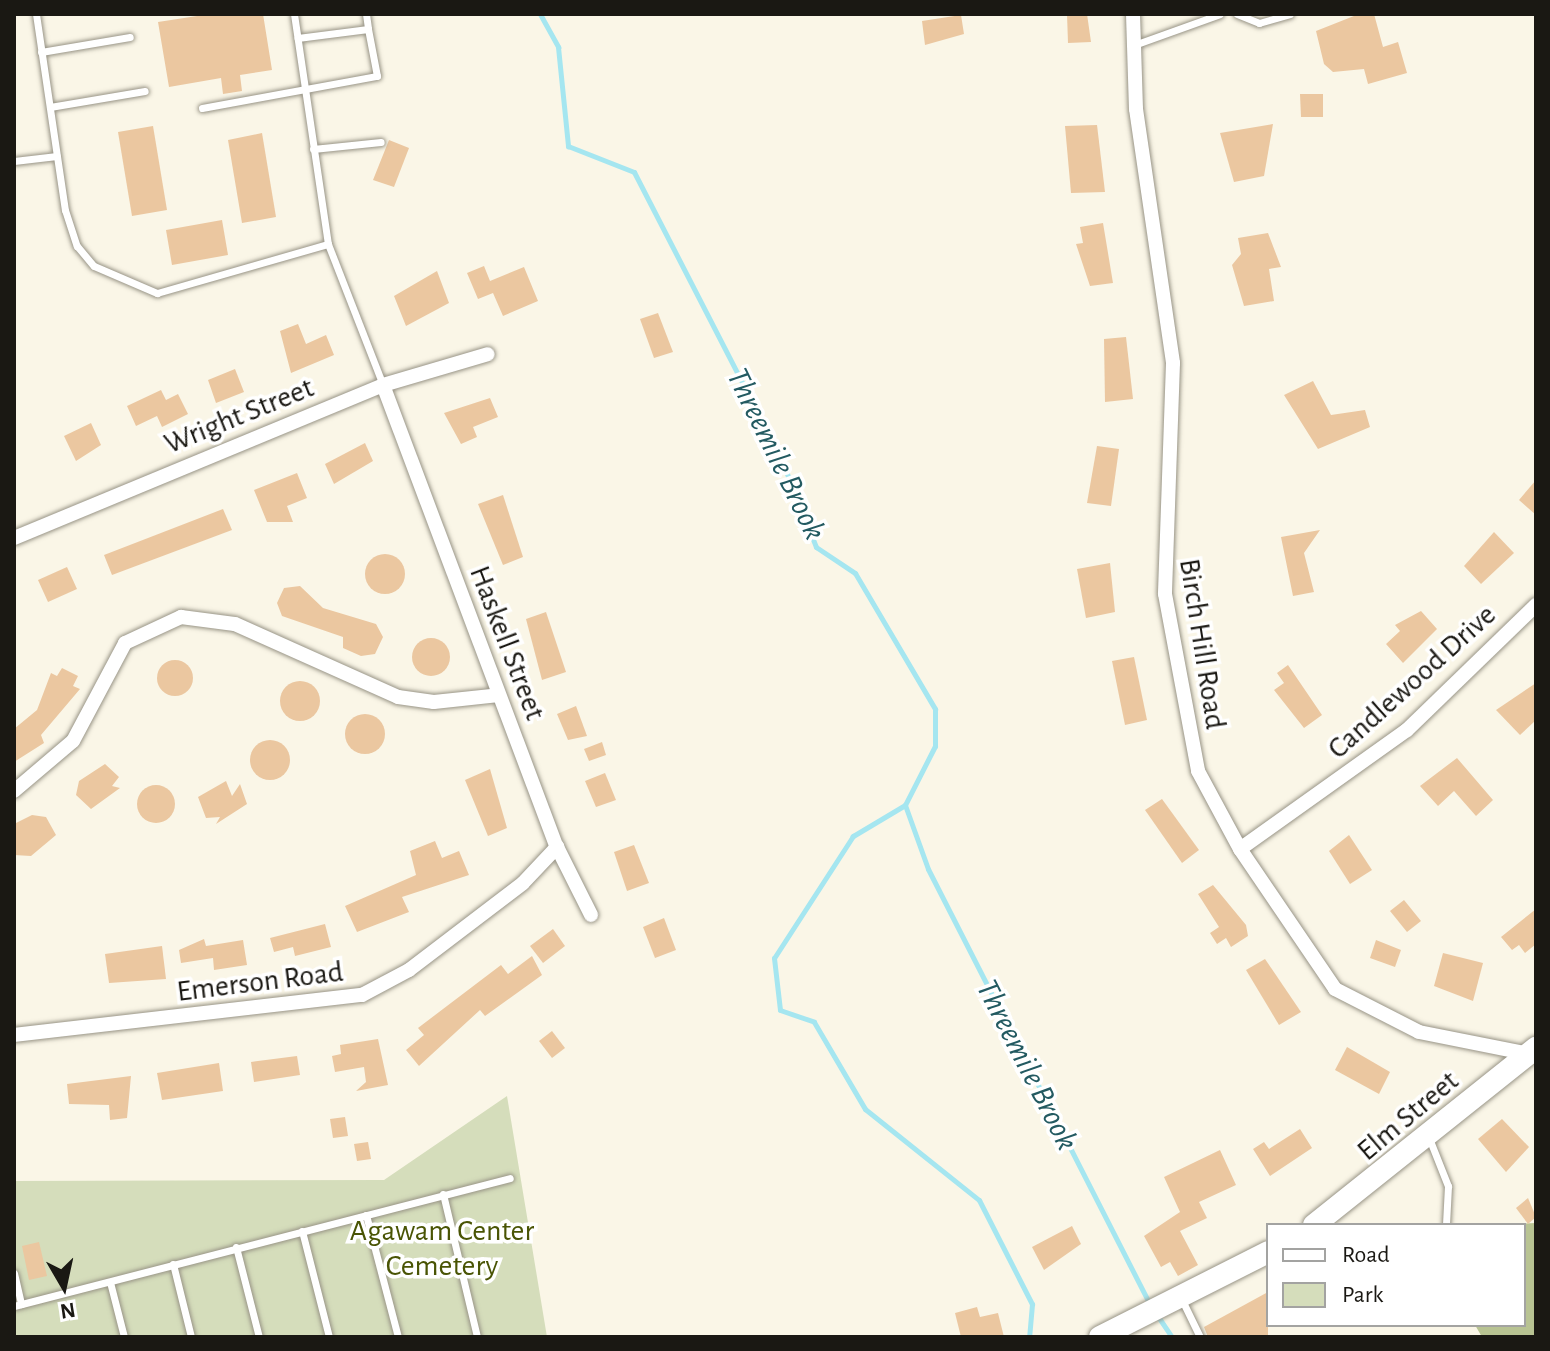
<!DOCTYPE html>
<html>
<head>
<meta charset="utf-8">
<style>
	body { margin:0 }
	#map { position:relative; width:1550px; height:1351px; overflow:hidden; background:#faf6e7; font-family:"Alegreya Sans",sans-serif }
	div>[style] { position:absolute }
	.green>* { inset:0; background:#d5ddbb }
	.forest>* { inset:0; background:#b8c392 }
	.stream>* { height:5px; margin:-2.5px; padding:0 2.5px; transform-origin:2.5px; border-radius:2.5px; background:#a5e6f0 }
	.building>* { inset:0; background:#ebc7a0 }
	.round { border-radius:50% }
	.roads { filter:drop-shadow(0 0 2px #989486) drop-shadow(0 0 2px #989486) }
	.lane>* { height:7px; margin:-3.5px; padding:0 3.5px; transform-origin:3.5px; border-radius:3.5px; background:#fff }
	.street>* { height:14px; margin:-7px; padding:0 7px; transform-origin:7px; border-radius:7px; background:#fff }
	.secondary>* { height:22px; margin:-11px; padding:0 11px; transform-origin:11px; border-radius:11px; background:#fff }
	span { translate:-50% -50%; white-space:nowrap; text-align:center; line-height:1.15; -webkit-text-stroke:7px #fff; paint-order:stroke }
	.street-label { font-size:30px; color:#1a1813 }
	.park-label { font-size:30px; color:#495404 }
	.water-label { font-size:32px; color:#235a61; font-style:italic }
	.frame { position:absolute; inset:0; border:16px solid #1a1813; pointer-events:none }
	.legend { position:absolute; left:1266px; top:1223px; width:260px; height:104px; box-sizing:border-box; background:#fff; border:2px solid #a3a3a1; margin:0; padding:10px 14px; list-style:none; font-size:24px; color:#1a1813 }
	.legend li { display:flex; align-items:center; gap:16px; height:40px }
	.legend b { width:40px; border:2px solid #a3a3a1 }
	.north { position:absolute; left:24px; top:1247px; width:80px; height:80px; -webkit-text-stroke:6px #fff; paint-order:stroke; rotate:171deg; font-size:22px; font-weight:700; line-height:32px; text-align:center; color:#1a1813 }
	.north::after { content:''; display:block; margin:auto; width:28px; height:36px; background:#1a1813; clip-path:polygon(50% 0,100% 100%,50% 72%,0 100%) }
</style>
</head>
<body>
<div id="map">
	<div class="green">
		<div style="clip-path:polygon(507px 1096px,547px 1337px,14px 1337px,14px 1181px,384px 1180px)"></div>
	</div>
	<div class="forest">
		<div style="clip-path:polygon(1536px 1223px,1536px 1337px,1482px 1337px,1475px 1325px,1524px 1325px,1524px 1225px,1484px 1225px)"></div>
	</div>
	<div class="stream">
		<div style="left:540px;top:14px;width:38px;rotate:61deg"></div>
		<div style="left:558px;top:47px;width:100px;rotate:84.2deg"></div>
		<div style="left:568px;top:146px;width:71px;rotate:21.5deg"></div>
		<div style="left:634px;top:172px;width:319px;rotate:62.8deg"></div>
		<div style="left:780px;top:456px;width:98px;rotate:68.4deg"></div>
		<div style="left:816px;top:547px;width:47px;rotate:33.7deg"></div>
		<div style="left:855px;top:573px;width:158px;rotate:59.5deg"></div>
		<div style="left:935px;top:709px;width:37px;rotate:90deg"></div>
		<div style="left:935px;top:746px;width:66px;rotate:117deg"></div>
		<div style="left:905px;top:805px;width:68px;rotate:70.2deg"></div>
		<div style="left:928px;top:869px;width:487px;rotate:63deg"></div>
		<div style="left:905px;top:805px;width:61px;rotate:149.2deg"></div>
		<div style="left:853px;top:836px;width:145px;rotate:122.9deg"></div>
		<div style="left:774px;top:958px;width:52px;rotate:83.4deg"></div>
		<div style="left:780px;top:1010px;width:36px;rotate:19deg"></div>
		<div style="left:814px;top:1022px;width:101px;rotate:59.6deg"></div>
		<div style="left:865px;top:1109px;width:146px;rotate:38.6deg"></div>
		<div style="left:979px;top:1200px;width:117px;rotate:63deg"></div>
		<div style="left:1032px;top:1304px;width:33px;rotate:95deg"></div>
		<div style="left:1157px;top:1315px;width:27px;rotate:56deg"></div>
	</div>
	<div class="building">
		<div style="clip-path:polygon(210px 14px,263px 14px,272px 70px,240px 75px,242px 91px,223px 94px,221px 78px,169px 87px,158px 22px)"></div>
		<div style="clip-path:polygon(1067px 14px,1087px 14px,1091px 42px,1068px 43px)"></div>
		<div style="clip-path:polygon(1359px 14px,1374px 14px,1383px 47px,1398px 42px,1407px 73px,1368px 84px,1364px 69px,1333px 72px,1324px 64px,1316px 31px)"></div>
		<div style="clip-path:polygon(961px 15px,964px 34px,925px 45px,922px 21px)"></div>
		<div style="clip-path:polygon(1300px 94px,1323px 94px,1323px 117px,1301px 117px)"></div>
		<div style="clip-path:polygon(1273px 124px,1264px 176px,1234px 182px,1220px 133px)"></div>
		<div style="clip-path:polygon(1097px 125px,1105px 192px,1071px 193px,1065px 126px)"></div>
		<div style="clip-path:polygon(153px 126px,167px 210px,132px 216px,118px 132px)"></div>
		<div style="clip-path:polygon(262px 133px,276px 217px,242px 223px,228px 140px)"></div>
		<div style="clip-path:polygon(389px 140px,409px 148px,394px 187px,373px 180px)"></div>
		<div style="clip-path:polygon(222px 220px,228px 255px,172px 265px,166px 230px)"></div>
		<div style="clip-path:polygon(1103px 223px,1113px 283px,1090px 286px,1076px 244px,1083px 243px,1080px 227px)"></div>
		<div style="clip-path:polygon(1268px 233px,1281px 267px,1269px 269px,1274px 301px,1244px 306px,1232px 265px,1241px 254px,1238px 238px)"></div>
		<div style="clip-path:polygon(484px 266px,490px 281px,524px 267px,538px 301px,503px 316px,493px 293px,478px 299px,467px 273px)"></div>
		<div style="clip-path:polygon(437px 271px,449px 303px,406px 326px,394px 296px)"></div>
		<div style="clip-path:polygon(658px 313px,673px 352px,654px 358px,640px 319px)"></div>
		<div style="clip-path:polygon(298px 324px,306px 344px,326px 335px,334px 355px,291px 373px,280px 331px)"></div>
		<div style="clip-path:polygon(1126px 337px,1133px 399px,1105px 402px,1104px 339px)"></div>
		<div style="clip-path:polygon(235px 369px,244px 392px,216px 403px,208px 380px)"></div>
		<div style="clip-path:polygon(1313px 381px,1331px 415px,1365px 410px,1370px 427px,1318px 449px,1284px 395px)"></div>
		<div style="clip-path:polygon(161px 390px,166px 400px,178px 394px,188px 414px,162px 427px,157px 416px,136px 426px,127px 406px)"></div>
		<div style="clip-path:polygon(490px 398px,498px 417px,473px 427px,477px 437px,461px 444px,444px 413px)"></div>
		<div style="clip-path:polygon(91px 423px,101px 445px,76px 461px,64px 436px)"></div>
		<div style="clip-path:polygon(365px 443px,373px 461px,334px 484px,325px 464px)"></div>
		<div style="clip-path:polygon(1097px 446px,1119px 449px,1111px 506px,1087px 503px)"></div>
		<div style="clip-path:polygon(297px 473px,307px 498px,287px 506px,293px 522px,267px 522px,254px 490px)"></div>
		<div style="clip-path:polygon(1536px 480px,1536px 515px,1519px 500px)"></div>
		<div style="clip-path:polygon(503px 495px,523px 557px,503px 565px,478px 504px)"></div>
		<div style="clip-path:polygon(223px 509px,232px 530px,112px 575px,104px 555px)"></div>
		<div style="clip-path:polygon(1320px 530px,1304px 553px,1314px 592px,1293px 596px,1281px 537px)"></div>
		<div style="clip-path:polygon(1494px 532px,1514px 553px,1481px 584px,1464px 566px)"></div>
		<div class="round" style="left:365px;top:554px;width:40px;height:40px"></div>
		<div style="clip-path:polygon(1110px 563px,1115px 612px,1086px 618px,1077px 569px)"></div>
		<div style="clip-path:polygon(67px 567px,77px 589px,48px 602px,38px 580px)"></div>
		<div style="clip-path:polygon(300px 586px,323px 608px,376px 624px,383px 637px,375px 654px,361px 656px,343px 648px,343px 637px,282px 616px,277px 603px,284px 588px)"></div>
		<div style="clip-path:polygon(1421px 611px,1437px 629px,1403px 663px,1386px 644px,1400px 631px,1395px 625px)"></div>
		<div style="clip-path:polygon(546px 612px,566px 672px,542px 680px,526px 619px)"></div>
		<div class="round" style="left:412px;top:638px;width:38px;height:38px"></div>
		<div style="clip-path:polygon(1134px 657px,1147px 720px,1125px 725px,1112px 661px)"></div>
		<div class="round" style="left:157px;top:660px;width:36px;height:36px"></div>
		<div style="clip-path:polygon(1288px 665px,1322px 715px,1304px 728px,1274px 690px,1284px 683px,1277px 673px)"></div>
		<div style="clip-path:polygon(62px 668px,78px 676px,73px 686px,80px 689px,41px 735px,44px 743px,14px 762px,14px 729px,37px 710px,51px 673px,57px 676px)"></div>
		<div class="round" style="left:280px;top:681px;width:40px;height:40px"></div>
		<div style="clip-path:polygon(1536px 683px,1536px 720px,1520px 735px,1496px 710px)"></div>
		<div style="clip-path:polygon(576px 706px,587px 736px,568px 740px,557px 714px)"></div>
		<div class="round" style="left:345px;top:714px;width:40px;height:40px"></div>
		<div class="round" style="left:250px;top:740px;width:40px;height:40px"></div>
		<div style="clip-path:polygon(602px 742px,606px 755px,589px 761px,584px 749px)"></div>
		<div style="clip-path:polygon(1457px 758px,1493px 800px,1476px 816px,1454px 791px,1438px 806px,1420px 786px)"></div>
		<div style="clip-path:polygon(105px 764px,119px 777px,112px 786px,120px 788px,91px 809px,76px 795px,79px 781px)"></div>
		<div style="clip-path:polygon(490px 769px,507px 828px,488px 836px,465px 780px)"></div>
		<div style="clip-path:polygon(605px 773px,616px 800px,596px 807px,585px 781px)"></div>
		<div style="clip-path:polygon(226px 781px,232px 796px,240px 784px,247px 804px,216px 824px,220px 817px,206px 818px,198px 797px)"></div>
		<div class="round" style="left:137px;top:785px;width:38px;height:38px"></div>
		<div style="clip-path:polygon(1162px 799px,1199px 850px,1182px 863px,1145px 810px)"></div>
		<div style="clip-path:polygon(32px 815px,46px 817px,56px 835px,31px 856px,14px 855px,14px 824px)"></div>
		<div style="clip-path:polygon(1349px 835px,1372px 870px,1350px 884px,1329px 851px)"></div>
		<div style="clip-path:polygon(435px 841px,442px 858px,459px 851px,469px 875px,402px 897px,409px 912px,357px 932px,345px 906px,416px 875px,410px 851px)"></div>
		<div style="clip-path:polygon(634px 845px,649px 883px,627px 891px,614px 852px)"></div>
		<div style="clip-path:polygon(1213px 885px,1246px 925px,1248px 936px,1231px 947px,1226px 938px,1217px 944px,1210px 933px,1219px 927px,1198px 894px)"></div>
		<div style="clip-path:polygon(1404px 900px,1421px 921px,1407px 932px,1390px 911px)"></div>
		<div style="clip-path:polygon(1536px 909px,1536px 944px,1525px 953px,1519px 945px,1512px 950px,1501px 937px)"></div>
		<div style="clip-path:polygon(664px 918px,676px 950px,655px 958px,643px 927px)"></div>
		<div style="clip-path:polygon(325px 924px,331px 947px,295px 956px,293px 947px,274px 952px,270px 938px)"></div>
		<div style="clip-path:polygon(553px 929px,565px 946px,543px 963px,530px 946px)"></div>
		<div style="clip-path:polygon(204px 939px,206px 946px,243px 940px,247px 965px,214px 970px,213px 958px,181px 963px,179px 950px)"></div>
		<div style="clip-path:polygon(1376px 940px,1401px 950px,1395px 967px,1370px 958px)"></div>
		<div style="clip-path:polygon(162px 946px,166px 979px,109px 983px,105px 954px)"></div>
		<div style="clip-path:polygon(1443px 953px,1483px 963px,1473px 1001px,1434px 986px)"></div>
		<div style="clip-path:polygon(532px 956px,542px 975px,485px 1016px,480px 1010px,419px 1066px,406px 1050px,424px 1035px,418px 1028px,501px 965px,508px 974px)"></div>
		<div style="clip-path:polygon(1265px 959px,1301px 1012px,1279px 1025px,1246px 970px)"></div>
		<div style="clip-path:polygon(552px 1031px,565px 1048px,552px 1058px,539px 1041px)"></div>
		<div style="clip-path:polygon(378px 1039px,388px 1085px,356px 1091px,366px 1082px,364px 1067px,335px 1072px,332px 1056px,341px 1054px,340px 1045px)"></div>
		<div style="clip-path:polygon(1347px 1047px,1390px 1072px,1379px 1094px,1335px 1070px)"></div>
		<div style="clip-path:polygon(297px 1056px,300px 1075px,254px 1082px,251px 1062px)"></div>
		<div style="clip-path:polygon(219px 1063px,223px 1091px,162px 1100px,157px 1073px)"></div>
		<div style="clip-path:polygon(131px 1076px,127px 1118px,110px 1120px,109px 1105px,69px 1104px,67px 1084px)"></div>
		<div style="clip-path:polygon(345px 1117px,348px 1136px,333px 1138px,330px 1119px)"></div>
		<div style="clip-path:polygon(1502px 1119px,1529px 1147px,1506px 1172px,1478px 1139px)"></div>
		<div style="clip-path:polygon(1300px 1129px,1312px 1148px,1270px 1176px,1253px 1149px,1264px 1142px,1269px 1149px)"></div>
		<div style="clip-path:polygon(368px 1142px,371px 1159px,357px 1161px,354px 1144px)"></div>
		<div style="clip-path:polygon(1220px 1150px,1236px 1185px,1199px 1202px,1207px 1218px,1180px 1231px,1198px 1265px,1178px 1276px,1170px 1262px,1161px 1267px,1144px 1236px,1180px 1212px,1164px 1177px)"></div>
		<div style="clip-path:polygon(1528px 1198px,1536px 1217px,1528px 1224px,1516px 1208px)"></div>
		<div style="clip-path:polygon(1072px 1226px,1081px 1244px,1044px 1270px,1032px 1247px)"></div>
		<div style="clip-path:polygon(39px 1242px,47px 1276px,29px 1280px,22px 1246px)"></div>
		<div style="clip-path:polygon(1268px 1292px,1268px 1337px,1208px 1337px,1204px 1327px)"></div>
		<div style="clip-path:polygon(977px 1307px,980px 1317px,998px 1313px,1004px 1337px,961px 1337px,955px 1313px)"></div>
	</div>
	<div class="roads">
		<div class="lane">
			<div style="left:36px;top:14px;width:198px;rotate:81.6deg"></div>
			<div style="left:65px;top:210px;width:38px;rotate:72deg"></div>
			<div style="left:77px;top:246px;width:26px;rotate:50deg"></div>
			<div style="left:94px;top:266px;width:69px;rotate:23.2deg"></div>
			<div style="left:157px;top:293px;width:178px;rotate:-16deg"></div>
			<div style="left:294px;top:14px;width:232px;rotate:81.6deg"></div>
			<div style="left:328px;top:244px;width:151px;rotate:68.7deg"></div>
			<div style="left:366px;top:14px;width:15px;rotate:82deg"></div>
			<div style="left:1237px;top:14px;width:24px;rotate:22deg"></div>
			<div style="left:1259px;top:23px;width:32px;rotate:-16deg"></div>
			<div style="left:1134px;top:45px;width:91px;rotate:-19.8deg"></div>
			<div style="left:41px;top:52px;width:90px;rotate:-9.6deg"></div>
			<div style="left:50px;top:107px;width:96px;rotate:-9.6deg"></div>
			<div style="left:202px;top:108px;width:178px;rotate:-10.4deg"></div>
			<div style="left:377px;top:76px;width:48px;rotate:-100.8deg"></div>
			<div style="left:368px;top:29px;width:71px;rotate:172.7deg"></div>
			<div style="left:313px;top:149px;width:68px;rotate:-5.9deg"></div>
			<div style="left:14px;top:161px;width:43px;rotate:-6.6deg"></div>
			<div style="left:1429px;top:1138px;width:52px;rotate:68.4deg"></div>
			<div style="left:1448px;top:1186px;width:39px;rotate:93deg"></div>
			<div style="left:443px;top:1194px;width:147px;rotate:76.6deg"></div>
			<div style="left:366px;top:1215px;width:126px;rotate:75.3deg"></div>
			<div style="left:302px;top:1231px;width:109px;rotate:75.7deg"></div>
			<div style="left:236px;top:1247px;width:93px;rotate:75.7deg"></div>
			<div style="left:173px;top:1264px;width:75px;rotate:76.1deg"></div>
			<div style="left:14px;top:1273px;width:32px;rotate:77deg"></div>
			<div style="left:110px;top:1282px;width:57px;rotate:75.7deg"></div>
			<div style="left:1182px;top:1300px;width:41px;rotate:64.1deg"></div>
			<div style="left:14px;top:1306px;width:512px;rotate:-14.47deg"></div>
		</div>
		<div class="street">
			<div style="left:1133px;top:14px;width:95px;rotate:88.2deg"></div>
			<div style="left:1136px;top:109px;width:257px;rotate:81.7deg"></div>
			<div style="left:1173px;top:363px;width:231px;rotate:92deg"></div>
			<div style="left:1165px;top:594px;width:180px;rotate:79.4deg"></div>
			<div style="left:1198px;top:771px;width:89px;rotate:61.7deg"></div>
			<div style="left:1240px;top:849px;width:169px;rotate:55.8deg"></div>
			<div style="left:1335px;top:989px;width:94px;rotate:27.1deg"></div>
			<div style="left:1419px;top:1032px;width:112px;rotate:11.3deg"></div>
			<div style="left:383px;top:385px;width:494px;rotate:69.4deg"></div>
			<div style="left:557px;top:847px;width:76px;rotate:63.4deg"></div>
			<div style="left:14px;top:538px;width:399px;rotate:-22.5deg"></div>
			<div style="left:383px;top:385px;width:109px;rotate:-16.4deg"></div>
			<div style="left:14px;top:791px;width:77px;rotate:-40.3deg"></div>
			<div style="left:73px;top:741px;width:111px;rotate:-62deg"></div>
			<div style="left:125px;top:643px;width:62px;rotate:-24.9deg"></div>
			<div style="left:181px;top:617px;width:54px;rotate:7.4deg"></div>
			<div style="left:235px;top:624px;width:179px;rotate:24.1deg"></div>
			<div style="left:398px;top:697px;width:36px;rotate:8deg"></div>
			<div style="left:434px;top:702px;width:65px;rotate:-6.1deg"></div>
			<div style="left:1240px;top:849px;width:205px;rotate:-35.5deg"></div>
			<div style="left:1407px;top:730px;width:180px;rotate:-44.1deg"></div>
			<div style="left:14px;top:1035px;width:350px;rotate:-6.6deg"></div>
			<div style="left:362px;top:995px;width:53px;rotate:-28deg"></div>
			<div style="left:409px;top:970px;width:143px;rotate:-37.3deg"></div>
			<div style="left:523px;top:883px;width:50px;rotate:-46.6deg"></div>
		</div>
		<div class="secondary">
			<div style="left:1314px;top:1225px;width:284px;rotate:-38.6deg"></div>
			<div style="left:1100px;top:1337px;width:188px;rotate:-26.8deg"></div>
		</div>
	</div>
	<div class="street-label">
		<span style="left:239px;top:416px;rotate:-22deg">Wright Street</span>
		<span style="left:507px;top:643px;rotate:69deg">Haskell Street</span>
		<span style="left:1202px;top:644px;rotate:81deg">Birch Hill Road</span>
		<span style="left:1412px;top:682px;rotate:-42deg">Candlewood Drive</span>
		<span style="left:260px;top:982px;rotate:-7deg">Emerson Road</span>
		<span style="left:1408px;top:1116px;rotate:-40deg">Elm Street</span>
	</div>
	<div class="park-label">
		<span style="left:442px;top:1248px">Agawam Center<br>Cemetery</span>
	</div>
	<div class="water-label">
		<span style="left:776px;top:454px;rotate:64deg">Threemile Brook</span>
		<span style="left:1027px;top:1065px;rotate:63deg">Threemile Brook</span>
	</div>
	<div class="frame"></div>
	<ul class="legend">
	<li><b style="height:10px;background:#fff"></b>Road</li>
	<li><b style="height:22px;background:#d5ddbb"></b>Park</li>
	</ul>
	<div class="north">N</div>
</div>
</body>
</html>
